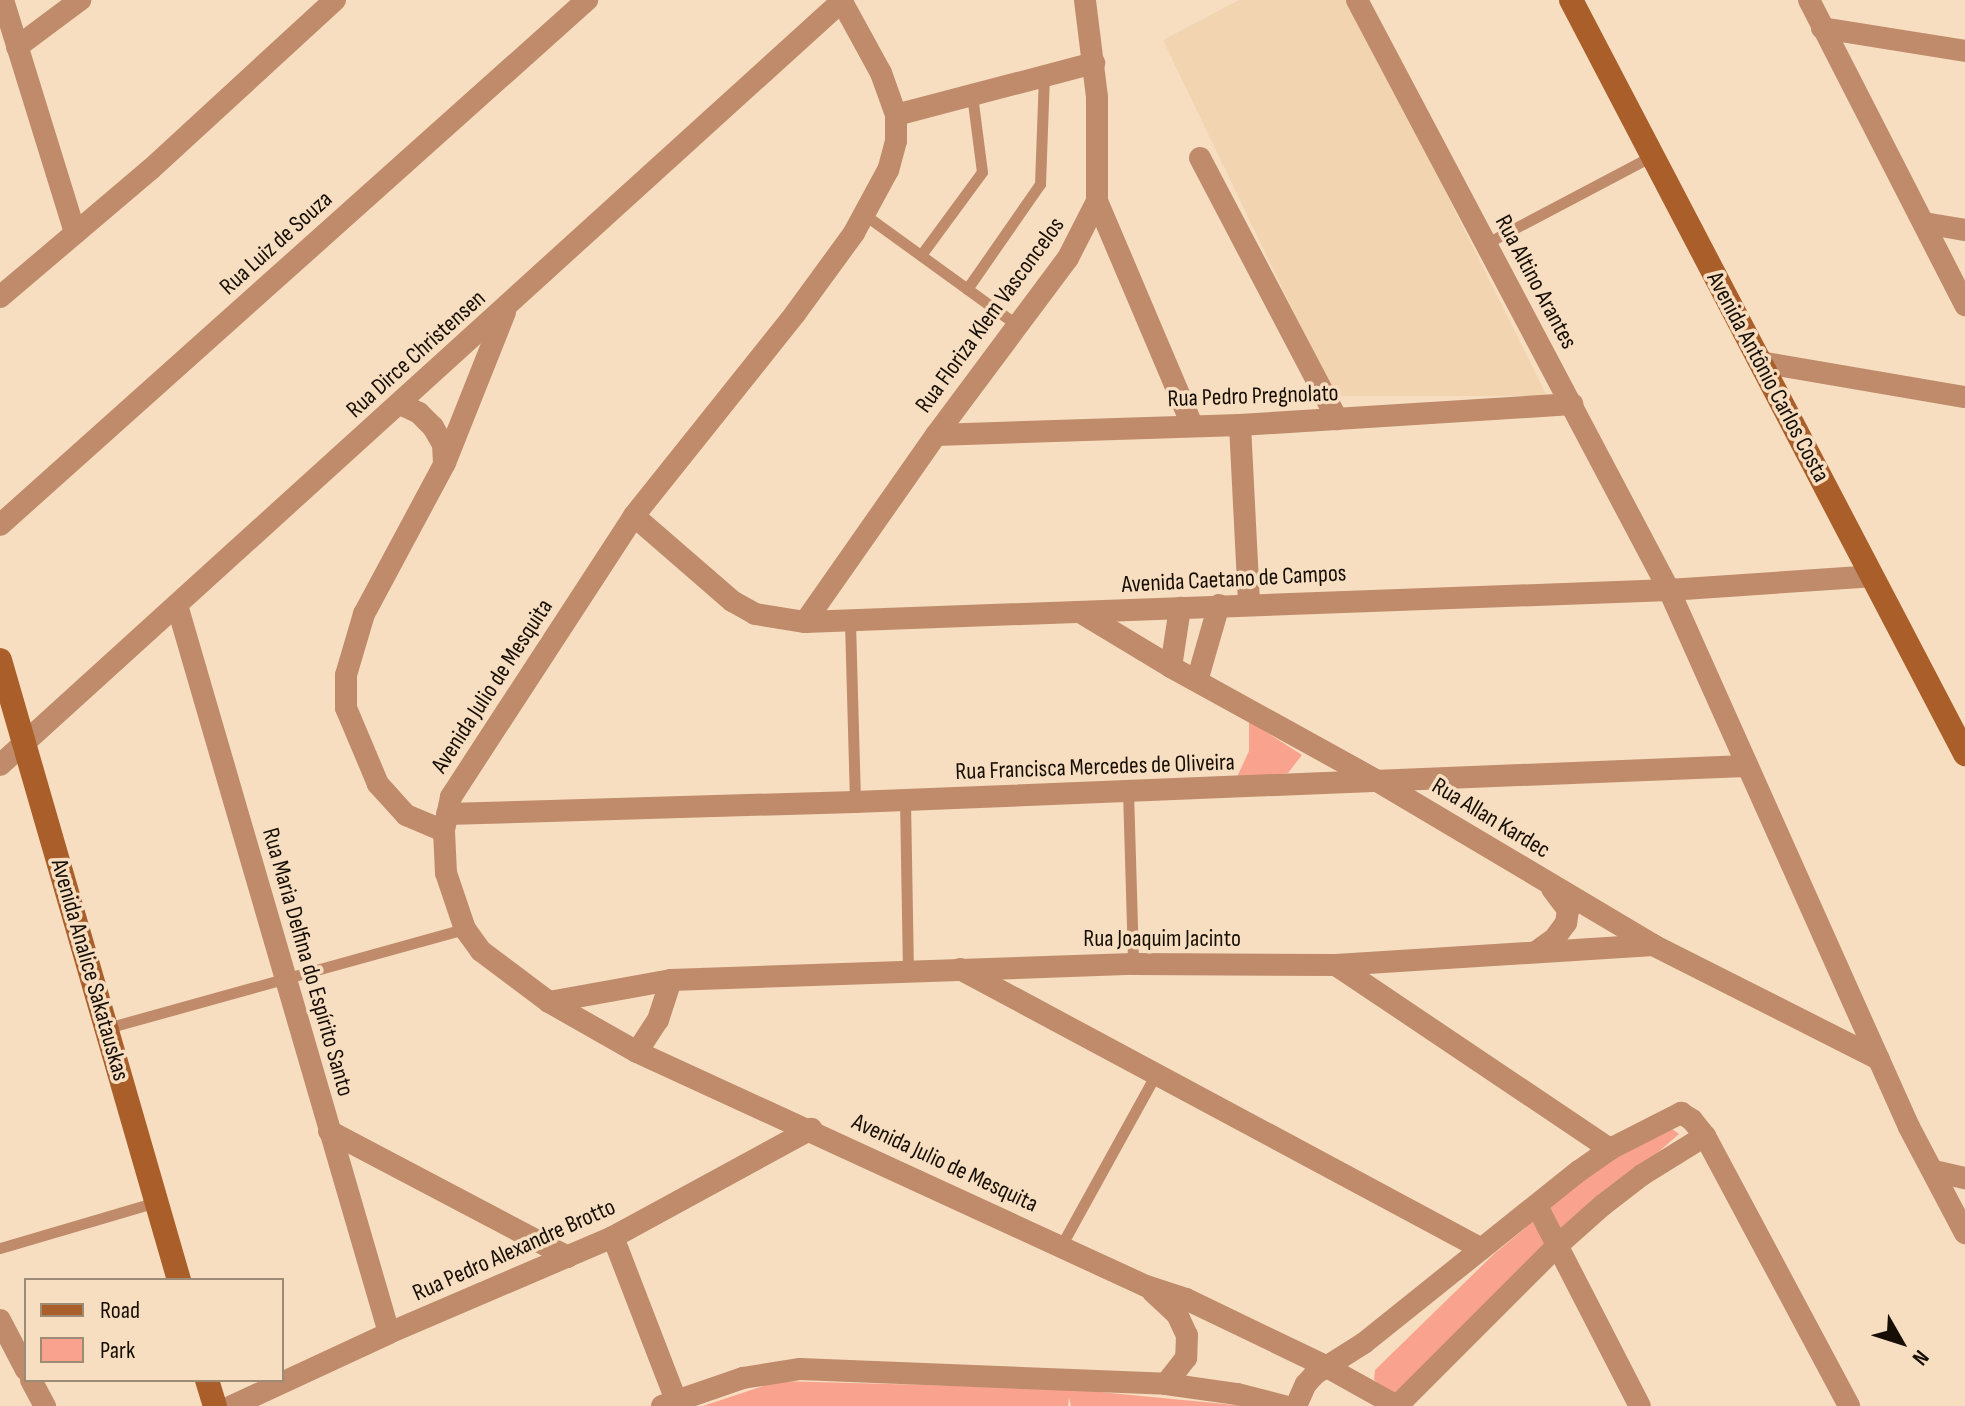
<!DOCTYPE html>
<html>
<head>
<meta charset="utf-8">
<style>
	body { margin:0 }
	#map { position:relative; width:1965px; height:1406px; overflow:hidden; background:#f7dec1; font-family:"Sofia Sans Condensed",sans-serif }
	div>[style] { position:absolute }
	.built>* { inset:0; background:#f2d4b0 }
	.green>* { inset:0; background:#f9a38e }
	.lane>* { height:11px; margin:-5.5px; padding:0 5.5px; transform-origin:5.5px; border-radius:5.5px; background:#bf8b6b }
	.street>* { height:22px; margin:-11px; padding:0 11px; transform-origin:11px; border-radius:11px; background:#bf8b6b }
	.secondary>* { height:24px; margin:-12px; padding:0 12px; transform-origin:12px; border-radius:12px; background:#aa5e29 }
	span { translate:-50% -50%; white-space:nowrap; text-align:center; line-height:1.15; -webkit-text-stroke:7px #f7dec1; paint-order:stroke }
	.street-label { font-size:24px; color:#170f05 }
	.legend { position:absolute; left:24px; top:1278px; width:260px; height:104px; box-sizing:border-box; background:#f7dec1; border:2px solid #9d8b76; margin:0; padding:10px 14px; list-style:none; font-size:24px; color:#170f05 }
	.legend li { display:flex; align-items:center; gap:16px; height:40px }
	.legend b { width:40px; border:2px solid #9d8b76 }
	.north { position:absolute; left:1861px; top:1302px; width:80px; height:80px; -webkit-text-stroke:6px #f7dec1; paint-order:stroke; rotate:129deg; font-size:22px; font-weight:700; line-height:32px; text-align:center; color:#170f05 }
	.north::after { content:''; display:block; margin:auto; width:28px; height:36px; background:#170f05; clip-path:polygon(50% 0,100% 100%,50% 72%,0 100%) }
</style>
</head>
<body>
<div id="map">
	<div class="built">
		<div style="clip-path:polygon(1239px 0,1350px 0,1547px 396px,1334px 396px,1163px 40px)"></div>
	</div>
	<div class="green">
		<div style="clip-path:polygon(1249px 721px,1302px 755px,1288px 773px,1236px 779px,1249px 751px)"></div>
		<div style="clip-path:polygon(1672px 1129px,1679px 1134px,1564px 1234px,1401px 1396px,1380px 1390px,1374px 1379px,1375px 1370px,1495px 1253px,1615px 1154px)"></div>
		<div style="clip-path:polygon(778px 1381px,1069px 1389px,1245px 1406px,1071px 1406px,1069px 1397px,1068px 1406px,703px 1406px)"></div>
	</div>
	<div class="lane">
		<div style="left:865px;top:215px;width:188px;rotate:35.9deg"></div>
		<div style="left:1485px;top:244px;width:189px;rotate:-27.8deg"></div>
		<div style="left:921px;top:255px;width:103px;rotate:-53.7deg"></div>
		<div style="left:982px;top:172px;width:78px;rotate:-97.4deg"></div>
		<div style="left:967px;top:289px;width:128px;rotate:-55.2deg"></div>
		<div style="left:1040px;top:184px;width:107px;rotate:-87.9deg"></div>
		<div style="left:850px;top:622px;width:180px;rotate:88.4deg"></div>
		<div style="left:1128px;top:791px;width:173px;rotate:88.3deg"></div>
		<div style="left:905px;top:800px;width:173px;rotate:89deg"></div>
		<div style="left:107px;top:1028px;width:371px;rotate:-15.5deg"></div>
		<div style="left:1061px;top:1246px;width:196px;rotate:-61.1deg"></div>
		<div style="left:0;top:1248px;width:163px;rotate:-16.4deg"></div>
	</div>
	<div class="street">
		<div style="left:3px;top:0;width:244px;rotate:72.8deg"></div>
		<div style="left:841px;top:0;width:83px;rotate:61.3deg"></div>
		<div style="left:881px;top:73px;width:45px;rotate:70.3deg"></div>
		<div style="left:896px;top:115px;width:26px;rotate:90deg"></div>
		<div style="left:896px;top:141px;width:30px;rotate:105deg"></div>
		<div style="left:888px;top:170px;width:72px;rotate:118.4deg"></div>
		<div style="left:854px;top:233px;width:100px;rotate:126.1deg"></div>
		<div style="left:795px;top:314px;width:258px;rotate:128.6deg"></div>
		<div style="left:634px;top:516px;width:335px;rotate:123.1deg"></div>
		<div style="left:451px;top:797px;width:35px;rotate:102deg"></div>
		<div style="left:444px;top:831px;width:42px;rotate:87.3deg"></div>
		<div style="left:446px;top:873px;width:59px;rotate:71.3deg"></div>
		<div style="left:465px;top:929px;width:27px;rotate:54deg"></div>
		<div style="left:481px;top:951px;width:85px;rotate:36.9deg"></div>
		<div style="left:549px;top:1002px;width:101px;rotate:29.6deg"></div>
		<div style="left:637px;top:1052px;width:560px;rotate:24.69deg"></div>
		<div style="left:1146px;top:1286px;width:42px;rotate:18deg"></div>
		<div style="left:1186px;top:1299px;width:154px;rotate:25.7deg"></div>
		<div style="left:1325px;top:1366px;width:82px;rotate:29.1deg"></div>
		<div style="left:1397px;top:1406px;width:229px;rotate:-45deg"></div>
		<div style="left:1559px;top:1244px;width:59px;rotate:-41.6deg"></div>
		<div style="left:1603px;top:1205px;width:49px;rotate:-37.6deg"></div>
		<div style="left:1642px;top:1175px;width:74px;rotate:-31.8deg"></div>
		<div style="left:1357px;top:0;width:667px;rotate:62.13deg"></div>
		<div style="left:1669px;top:590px;width:588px;rotate:65.92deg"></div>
		<div style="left:1909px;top:1127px;width:120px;rotate:62.2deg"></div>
		<div style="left:1809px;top:0;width:343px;rotate:62.9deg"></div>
		<div style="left:1822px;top:28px;width:145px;rotate:9.1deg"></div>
		<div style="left:17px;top:47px;width:79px;rotate:-36.7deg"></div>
		<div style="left:896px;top:115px;width:205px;rotate:-14.7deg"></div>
		<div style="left:1200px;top:158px;width:295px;rotate:62.3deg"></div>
		<div style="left:1097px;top:201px;width:243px;rotate:67deg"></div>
		<div style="left:1924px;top:223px;width:42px;rotate:9.7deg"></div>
		<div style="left:0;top:297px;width:198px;rotate:-40.3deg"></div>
		<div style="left:151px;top:169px;width:250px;rotate:-42.6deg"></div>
		<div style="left:1760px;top:362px;width:208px;rotate:9.7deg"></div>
		<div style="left:400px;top:404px;width:21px;rotate:25deg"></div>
		<div style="left:419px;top:413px;width:20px;rotate:45deg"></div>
		<div style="left:433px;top:427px;width:20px;rotate:60deg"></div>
		<div style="left:443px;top:444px;width:18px;rotate:87deg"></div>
		<div style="left:1240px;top:425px;width:178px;rotate:87.1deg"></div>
		<div style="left:936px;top:435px;width:304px;rotate:-1.9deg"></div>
		<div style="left:1240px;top:425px;width:333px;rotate:-3.6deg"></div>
		<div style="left:634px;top:516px;width:130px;rotate:40.9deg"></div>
		<div style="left:732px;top:601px;width:26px;rotate:29deg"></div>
		<div style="left:755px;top:614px;width:51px;rotate:9.1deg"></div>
		<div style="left:805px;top:622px;width:865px;rotate:-2.12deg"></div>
		<div style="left:1669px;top:590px;width:203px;rotate:-3.9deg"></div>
		<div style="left:0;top:525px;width:788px;rotate:-41.81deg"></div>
		<div style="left:177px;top:605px;width:758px;rotate:73.76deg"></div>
		<div style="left:1080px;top:612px;width:106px;rotate:31.1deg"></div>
		<div style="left:1171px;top:667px;width:238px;rotate:28.9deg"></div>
		<div style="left:1379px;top:782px;width:319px;rotate:30.7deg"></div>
		<div style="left:1653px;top:945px;width:253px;rotate:26.8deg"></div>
		<div style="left:805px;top:622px;width:228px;rotate:-55deg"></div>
		<div style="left:936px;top:435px;width:221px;rotate:-53.3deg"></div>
		<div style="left:1068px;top:258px;width:64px;rotate:-63deg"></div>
		<div style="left:1097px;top:201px;width:104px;rotate:-90deg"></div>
		<div style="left:1097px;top:97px;width:98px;rotate:-97.1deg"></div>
		<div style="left:1171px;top:667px;width:60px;rotate:-81.3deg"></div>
		<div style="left:1197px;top:681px;width:79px;rotate:-73.9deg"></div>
		<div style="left:0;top:765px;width:1138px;rotate:-42.22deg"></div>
		<div style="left:447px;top:814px;width:408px;rotate:-1.7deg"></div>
		<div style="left:855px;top:802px;width:891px;rotate:-2.32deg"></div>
		<div style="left:444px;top:831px;width:41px;rotate:-157.2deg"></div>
		<div style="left:406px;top:815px;width:42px;rotate:-132.1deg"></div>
		<div style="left:378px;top:784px;width:82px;rotate:-112.8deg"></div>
		<div style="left:346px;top:708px;width:33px;rotate:-90deg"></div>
		<div style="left:346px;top:675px;width:64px;rotate:-73.6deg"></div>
		<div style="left:364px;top:614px;width:171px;rotate:-61.8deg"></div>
		<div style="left:445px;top:463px;width:162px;rotate:-68.3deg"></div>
		<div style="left:1536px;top:952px;width:24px;rotate:-36deg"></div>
		<div style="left:1555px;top:938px;width:19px;rotate:-54deg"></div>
		<div style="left:1566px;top:923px;width:13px;rotate:-81deg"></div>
		<div style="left:1568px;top:910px;width:26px;rotate:-127deg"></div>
		<div style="left:1336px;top:965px;width:330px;rotate:33.9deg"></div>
		<div style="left:960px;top:969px;width:592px;rotate:28.21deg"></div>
		<div style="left:549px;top:1002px;width:124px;rotate:-10.2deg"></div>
		<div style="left:671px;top:980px;width:462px;rotate:-2deg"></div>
		<div style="left:1133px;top:964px;width:203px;rotate:0.3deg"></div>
		<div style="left:1336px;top:965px;width:318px;rotate:-3.6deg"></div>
		<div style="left:637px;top:1052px;width:38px;rotate:-57deg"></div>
		<div style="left:658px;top:1020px;width:42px;rotate:-72deg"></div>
		<div style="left:329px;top:1131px;width:270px;rotate:27.8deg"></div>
		<div style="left:1934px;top:1171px;width:32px;rotate:13deg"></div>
		<div style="left:1537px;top:1206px;width:225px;rotate:62.8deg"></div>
		<div style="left:613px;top:1237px;width:175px;rotate:68.9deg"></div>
		<div style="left:1153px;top:1292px;width:33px;rotate:43deg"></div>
		<div style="left:1177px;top:1314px;width:23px;rotate:65deg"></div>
		<div style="left:1187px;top:1335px;width:23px;rotate:92deg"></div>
		<div style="left:1186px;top:1358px;width:33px;rotate:128deg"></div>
		<div style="left:0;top:1320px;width:56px;rotate:62.5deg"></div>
		<div style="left:31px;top:1380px;width:30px;rotate:62deg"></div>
		<div style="left:232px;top:1406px;width:173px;rotate:-24.9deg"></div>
		<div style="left:389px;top:1333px;width:244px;rotate:-23.2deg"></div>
		<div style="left:613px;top:1237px;width:226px;rotate:-28.6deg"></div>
		<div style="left:662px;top:1406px;width:86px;rotate:-19.1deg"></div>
		<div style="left:743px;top:1378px;width:58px;rotate:-9deg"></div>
		<div style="left:800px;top:1369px;width:366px;rotate:2.3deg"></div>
		<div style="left:1166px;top:1384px;width:72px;rotate:8deg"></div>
		<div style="left:1237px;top:1394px;width:49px;rotate:14.3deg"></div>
		<div style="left:1296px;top:1406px;width:24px;rotate:-66deg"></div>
		<div style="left:1306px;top:1384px;width:13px;rotate:-48deg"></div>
		<div style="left:1315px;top:1374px;width:58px;rotate:-32.3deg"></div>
		<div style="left:1364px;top:1343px;width:275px;rotate:-38.7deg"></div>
		<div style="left:1579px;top:1171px;width:38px;rotate:-35deg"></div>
		<div style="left:1610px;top:1149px;width:80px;rotate:-26.9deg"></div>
		<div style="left:1681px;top:1113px;width:13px;rotate:32deg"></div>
		<div style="left:1692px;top:1120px;width:21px;rotate:51deg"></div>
		<div style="left:1705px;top:1136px;width:306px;rotate:61.9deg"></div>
	</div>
	<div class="secondary">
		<div style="left:1571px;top:0;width:851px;rotate:62.41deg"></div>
		<div style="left:0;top:660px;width:645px;rotate:73.9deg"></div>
		<div style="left:207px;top:1380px;width:27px;rotate:73deg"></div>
	</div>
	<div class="street-label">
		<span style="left:276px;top:243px;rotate:-42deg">Rua Luiz de Souza</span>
		<span style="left:1536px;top:282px;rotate:62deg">Rua Altino Arantes</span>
		<span style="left:990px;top:315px;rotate:-54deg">Rua Floriza Klem Vasconcelos</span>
		<span style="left:416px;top:354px;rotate:-42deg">Rua Dirce Christensen</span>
		<span style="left:1768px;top:377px;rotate:62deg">Avenida Antônio Carlos Costa</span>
		<span style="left:1253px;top:396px;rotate:-2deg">Rua Pedro Pregnolato</span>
		<span style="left:1234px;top:579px;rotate:-3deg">Avenida Caetano de Campos</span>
		<span style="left:492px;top:686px;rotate:-57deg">Avenida Julio de Mesquita</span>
		<span style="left:1095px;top:767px;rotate:-2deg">Rua Francisca Mercedes de Oliveira</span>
		<span style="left:1491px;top:818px;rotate:31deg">Rua Allan Kardec</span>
		<span style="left:1162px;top:939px">Rua Joaquim Jacinto</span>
		<span style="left:308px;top:962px;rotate:74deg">Rua Maria Delfina do Espírito Santo</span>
		<span style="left:90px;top:970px;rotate:74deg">Avenida Analice Sakatauskas</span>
		<span style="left:945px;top:1163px;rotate:25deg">Avenida Julio de Mesquita</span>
		<span style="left:514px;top:1250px;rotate:-24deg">Rua Pedro Alexandre Brotto</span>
	</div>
	<ul class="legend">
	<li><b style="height:10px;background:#aa5e29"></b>Road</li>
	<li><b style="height:22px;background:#f9a38e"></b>Park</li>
	</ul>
	<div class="north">N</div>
</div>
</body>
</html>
